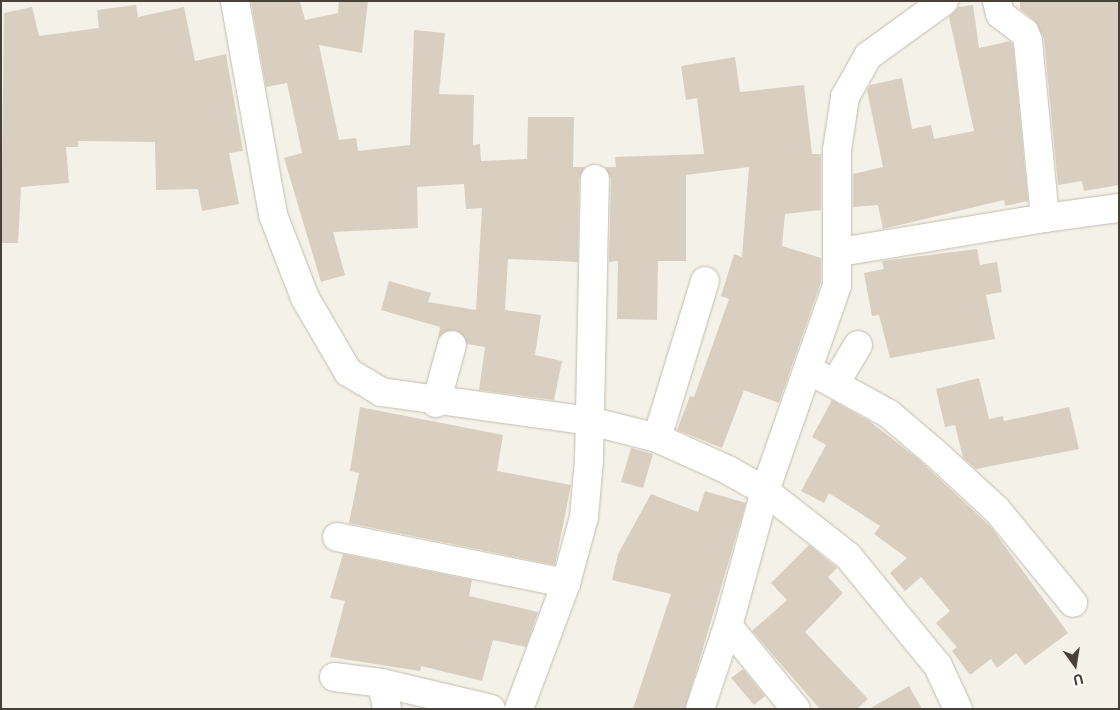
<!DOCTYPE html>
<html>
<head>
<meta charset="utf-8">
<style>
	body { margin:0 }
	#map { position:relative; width:1120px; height:710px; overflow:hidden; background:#f4f1e9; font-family:"Public Sans",sans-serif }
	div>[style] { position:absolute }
	.building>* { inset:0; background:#d9cfc1 }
	.roads { filter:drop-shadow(0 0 1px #c3bbae) drop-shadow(0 0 1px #c3bbae) }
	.minor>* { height:28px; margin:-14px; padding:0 14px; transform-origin:14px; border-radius:14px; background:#fff }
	span { translate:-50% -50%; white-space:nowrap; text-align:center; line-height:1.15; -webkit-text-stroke:4px #fff; paint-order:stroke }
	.frame { position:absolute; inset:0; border:2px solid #484137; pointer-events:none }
	.north { position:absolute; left:1050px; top:640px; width:50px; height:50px; -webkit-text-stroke:4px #fff; paint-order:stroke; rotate:167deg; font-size:14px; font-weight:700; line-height:20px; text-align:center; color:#484137 }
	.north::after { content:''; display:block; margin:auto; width:18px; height:22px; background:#484137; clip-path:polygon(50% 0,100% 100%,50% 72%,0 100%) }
</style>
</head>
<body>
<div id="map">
	<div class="building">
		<div style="clip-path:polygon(251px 1px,300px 1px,305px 20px,338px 13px,339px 1px,368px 1px,362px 53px,319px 45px,339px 140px,356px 138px,358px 151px,410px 145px,414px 30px,445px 33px,439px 94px,474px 95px,473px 145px,480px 144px,481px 161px,527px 159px,528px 117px,574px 117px,573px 167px,585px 167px,579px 179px,578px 262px,508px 259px,505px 310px,541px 315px,535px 355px,562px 361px,554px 400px,479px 390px,485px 347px,467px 344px,456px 330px,438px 338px,440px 327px,381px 310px,389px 281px,431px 293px,428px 302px,476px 310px,482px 208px,466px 209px,464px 184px,417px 187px,418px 228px,333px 232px,345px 275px,321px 282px,284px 158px,302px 153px,287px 83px,266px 87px)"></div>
		<div style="clip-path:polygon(1020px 1px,1119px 1px,1119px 185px,1084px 191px,1082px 181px,1058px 185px,1044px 39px,1035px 21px,1020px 9px)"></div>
		<div style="clip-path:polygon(136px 5px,138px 17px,184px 7px,195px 61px,226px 54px,243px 151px,229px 153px,239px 204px,202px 211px,198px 189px,156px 190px,155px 142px,78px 141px,78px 147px,66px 147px,69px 183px,21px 187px,18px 243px,1px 243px,4px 13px,32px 7px,39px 36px,99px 28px,97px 10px)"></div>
		<div style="clip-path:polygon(973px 5px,979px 48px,1010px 41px,1013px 45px,1028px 201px,1005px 206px,1004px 200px,883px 229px,878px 205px,853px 207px,853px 174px,883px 167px,867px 90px,870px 85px,902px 78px,912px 129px,931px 125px,934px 139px,974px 131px,949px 17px,958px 7px)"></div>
		<div style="clip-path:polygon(735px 57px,740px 92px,804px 85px,812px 154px,821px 154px,821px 210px,785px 214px,782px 246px,821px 258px,821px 282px,779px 403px,744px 390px,722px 448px,677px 430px,690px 396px,694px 397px,729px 299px,721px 296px,734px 254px,742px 257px,749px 167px,686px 175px,686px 261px,658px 261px,657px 320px,617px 319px,618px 261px,609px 262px,611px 179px,605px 167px,616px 167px,615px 157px,704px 154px,697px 98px,686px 100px,681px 66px)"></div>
		<div style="clip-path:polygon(977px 249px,980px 265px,997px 262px,1002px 292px,986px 295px,995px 339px,890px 358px,879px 315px,872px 316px,864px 273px,884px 269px,882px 261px)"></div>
		<div style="clip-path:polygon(979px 378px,989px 419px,1003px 416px,1004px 421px,1069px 407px,1079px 449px,976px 469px,963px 458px,955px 425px,945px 427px,936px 389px)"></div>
		<div style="clip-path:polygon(832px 400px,869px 421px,917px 458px,991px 527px,1068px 633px,1025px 665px,1016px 653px,997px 668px,991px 659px,970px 675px,952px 651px,957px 647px,936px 623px,950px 611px,921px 577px,905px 591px,890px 573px,907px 558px,874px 534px,880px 526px,829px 493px,824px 503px,801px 491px,826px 445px,812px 437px)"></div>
		<div style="clip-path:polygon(360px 407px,503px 435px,497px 471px,571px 485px,555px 565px,349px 523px,359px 473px,350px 471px)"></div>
		<div style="clip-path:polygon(631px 448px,653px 454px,643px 488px,621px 482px)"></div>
		<div style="clip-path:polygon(705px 491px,746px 503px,685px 709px,633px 709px,671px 594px,612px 580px,618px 554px,651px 494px,698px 512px)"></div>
		<div style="clip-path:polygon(809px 545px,837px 568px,828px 577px,843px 593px,805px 632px,868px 699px,857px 709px,820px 709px,752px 631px,787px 600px,771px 583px)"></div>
		<div style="clip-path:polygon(343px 554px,472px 580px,469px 596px,538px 612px,526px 647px,493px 640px,482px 681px,421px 666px,420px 671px,330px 657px,345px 601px,330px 598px)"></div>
		<div style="clip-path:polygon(743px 669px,765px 696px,754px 705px,731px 678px)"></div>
		<div style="clip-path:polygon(909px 686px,922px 709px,869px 709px)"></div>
	</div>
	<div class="roads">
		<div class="minor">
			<div style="left:235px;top:1px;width:217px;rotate:79.9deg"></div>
			<div style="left:273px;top:215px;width:89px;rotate:68.9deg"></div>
			<div style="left:305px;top:298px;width:86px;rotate:59.8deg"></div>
			<div style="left:348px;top:372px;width:39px;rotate:31deg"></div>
			<div style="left:381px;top:392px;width:211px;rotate:7.9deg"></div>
			<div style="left:590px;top:421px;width:69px;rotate:14.2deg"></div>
			<div style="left:657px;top:438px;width:78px;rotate:24.3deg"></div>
			<div style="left:728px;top:470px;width:43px;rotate:29.6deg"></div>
			<div style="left:765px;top:491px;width:105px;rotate:38.1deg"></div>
			<div style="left:848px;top:556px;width:142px;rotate:50.7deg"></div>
			<div style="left:938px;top:666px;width:47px;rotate:65.1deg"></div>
			<div style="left:1045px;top:218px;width:75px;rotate:-7.7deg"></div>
			<div style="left:840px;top:252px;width:208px;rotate:-9.4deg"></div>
			<div style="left:1045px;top:218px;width:178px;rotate:-95.5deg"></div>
			<div style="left:1028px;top:41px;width:9px;rotate:-111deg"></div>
			<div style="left:1025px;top:33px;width:31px;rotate:-143deg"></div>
			<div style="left:1000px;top:14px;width:13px;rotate:-103deg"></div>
			<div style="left:809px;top:370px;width:91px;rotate:28.8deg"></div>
			<div style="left:889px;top:414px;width:60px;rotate:40.3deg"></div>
			<div style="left:935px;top:453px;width:84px;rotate:42.6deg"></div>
			<div style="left:997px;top:510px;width:120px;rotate:50.7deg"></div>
			<div style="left:836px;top:382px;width:43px;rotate:-59.3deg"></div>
			<div style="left:436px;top:403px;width:60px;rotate:-74.6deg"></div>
			<div style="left:657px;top:438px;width:164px;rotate:-73deg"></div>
			<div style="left:337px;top:537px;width:234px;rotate:11.4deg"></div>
			<div style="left:728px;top:626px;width:107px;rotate:50.7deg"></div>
			<div style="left:334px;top:677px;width:48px;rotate:7.1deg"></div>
			<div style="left:382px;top:683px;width:112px;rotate:13.4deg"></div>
			<div style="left:382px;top:683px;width:26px;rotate:79deg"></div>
			<div style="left:519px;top:709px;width:134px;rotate:-69.5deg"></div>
			<div style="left:566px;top:583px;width:68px;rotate:-74.7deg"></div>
			<div style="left:584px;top:517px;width:57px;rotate:-85deg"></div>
			<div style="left:589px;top:460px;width:281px;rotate:-88.8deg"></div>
			<div style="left:700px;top:709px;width:88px;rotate:-71.4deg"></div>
			<div style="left:728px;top:626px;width:140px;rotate:-74.7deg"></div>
			<div style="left:765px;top:491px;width:218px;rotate:-70.7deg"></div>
			<div style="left:837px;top:285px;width:135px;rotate:-90deg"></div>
			<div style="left:837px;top:150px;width:54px;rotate:-81.4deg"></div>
			<div style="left:845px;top:97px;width:47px;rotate:-60.7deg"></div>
			<div style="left:868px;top:56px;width:94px;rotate:-35.9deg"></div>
		</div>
	</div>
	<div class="frame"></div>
	<div class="north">U</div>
</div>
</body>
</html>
